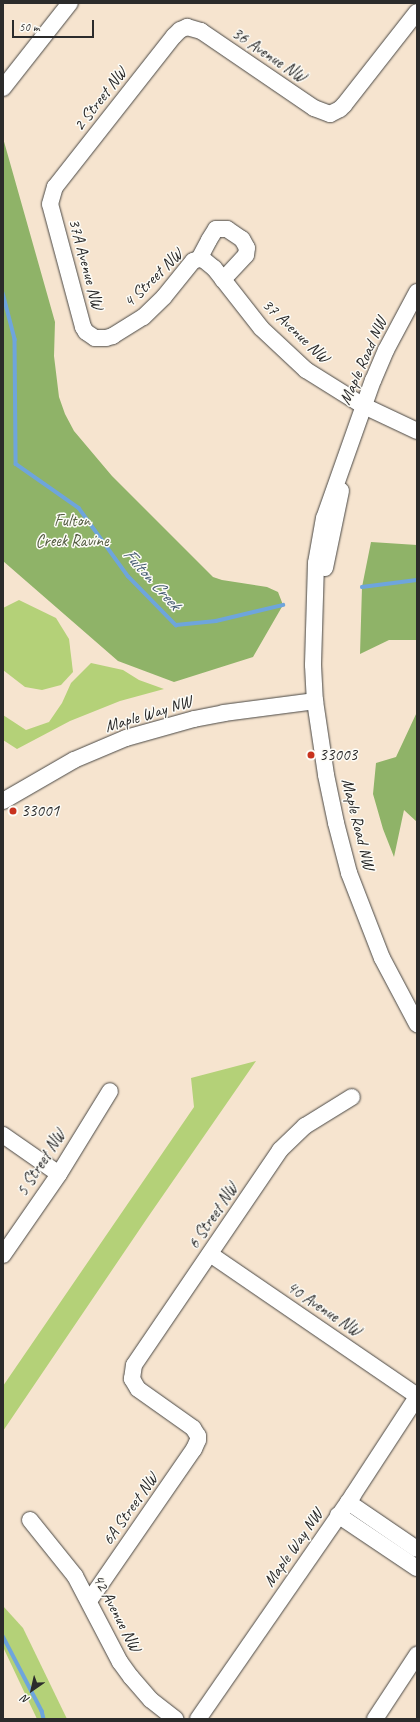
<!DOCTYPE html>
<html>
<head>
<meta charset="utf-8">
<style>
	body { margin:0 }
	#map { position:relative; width:420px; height:1722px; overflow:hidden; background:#f6e4cf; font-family:Caveat,sans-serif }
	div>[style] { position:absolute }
	.green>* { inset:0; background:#b4d178 }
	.forest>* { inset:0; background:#8fb368 }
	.stream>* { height:3.5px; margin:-1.75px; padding:0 1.75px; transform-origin:1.75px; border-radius:1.75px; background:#6ea5dc }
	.roads { filter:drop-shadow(0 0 1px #494744) drop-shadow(0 0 1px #494744) }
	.minor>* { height:16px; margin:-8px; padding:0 8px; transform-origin:8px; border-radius:8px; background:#fff }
	.dots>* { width:11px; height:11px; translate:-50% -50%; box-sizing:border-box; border:2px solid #fdfcf7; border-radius:50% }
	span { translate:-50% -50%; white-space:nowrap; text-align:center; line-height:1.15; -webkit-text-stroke:3px #fdfcf7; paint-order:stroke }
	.street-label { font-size:17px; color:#2b2b2b }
	.park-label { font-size:17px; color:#545d42 }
	.poi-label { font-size:17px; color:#2b2b2b }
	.left { translate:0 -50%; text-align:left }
	.water-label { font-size:18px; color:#465c72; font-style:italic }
	.frame { position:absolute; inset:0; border:4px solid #2b2b2b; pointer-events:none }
	.north { position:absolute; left:12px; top:1670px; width:40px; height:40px; -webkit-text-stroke:3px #fdfcf7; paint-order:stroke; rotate:214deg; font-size:11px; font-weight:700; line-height:16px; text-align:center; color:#2b2b2b }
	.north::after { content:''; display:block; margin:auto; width:14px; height:18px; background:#2b2b2b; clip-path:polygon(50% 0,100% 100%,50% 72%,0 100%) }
	.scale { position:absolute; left:12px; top:20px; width:82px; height:18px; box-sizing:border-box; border:2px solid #2b2b2b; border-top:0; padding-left:5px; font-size:12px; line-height:14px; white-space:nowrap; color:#2b2b2b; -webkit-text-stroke:3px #fdfcf7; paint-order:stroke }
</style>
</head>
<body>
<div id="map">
	<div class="green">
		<div style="clip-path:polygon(19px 600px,56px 618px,69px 639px,73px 672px,61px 685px,42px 690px,25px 687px,3px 670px,3px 608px)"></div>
		<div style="clip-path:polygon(91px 663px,123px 670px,139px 680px,164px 689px,120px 701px,70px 721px,17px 749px,3px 740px,3px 715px,26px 730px,49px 722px,62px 703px,71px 683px)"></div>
		<div style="clip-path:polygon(256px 1061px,148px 1217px,3px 1431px,3px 1386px,194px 1107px,191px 1078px)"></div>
		<div style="clip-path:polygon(3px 1606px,23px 1628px,67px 1719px,37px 1719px,3px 1647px)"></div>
	</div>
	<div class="forest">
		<div style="clip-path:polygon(3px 138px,55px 322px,54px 356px,59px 397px,65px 414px,74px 431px,112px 476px,213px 577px,222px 580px,267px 587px,278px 592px,283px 605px,253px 657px,174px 682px,118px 661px,3px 561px)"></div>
		<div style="clip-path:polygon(371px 542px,417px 545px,417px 640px,389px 640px,360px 654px,362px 587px)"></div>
		<div style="clip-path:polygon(417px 712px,417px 822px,404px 810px,394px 857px,383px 829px,373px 794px,376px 763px,396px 757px)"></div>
	</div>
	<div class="stream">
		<div style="left:3px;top:293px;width:48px;rotate:75.4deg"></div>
		<div style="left:15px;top:339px;width:125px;rotate:89.5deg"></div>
		<div style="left:16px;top:464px;width:77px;rotate:34.9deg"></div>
		<div style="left:79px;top:508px;width:84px;rotate:54.2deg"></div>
		<div style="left:128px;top:576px;width:69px;rotate:45.6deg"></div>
		<div style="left:176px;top:625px;width:40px;rotate:-5.7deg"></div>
		<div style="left:216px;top:621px;width:69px;rotate:-13.4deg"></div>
		<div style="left:362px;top:587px;width:55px;rotate:-7.3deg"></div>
		<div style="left:3px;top:1636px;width:85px;rotate:62.5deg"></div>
		<div style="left:42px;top:1711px;width:8px;rotate:76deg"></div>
	</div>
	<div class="roads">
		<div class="minor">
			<div style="left:3px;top:88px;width:108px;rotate:-51.8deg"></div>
			<div style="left:199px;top:259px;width:6px;rotate:162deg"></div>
			<div style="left:193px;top:261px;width:46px;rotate:128.9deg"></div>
			<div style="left:164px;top:297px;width:29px;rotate:136deg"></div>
			<div style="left:143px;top:317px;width:36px;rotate:148deg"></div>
			<div style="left:113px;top:336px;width:7px;rotate:164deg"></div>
			<div style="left:106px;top:338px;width:11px;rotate:180deg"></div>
			<div style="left:95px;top:338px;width:11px;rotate:-146deg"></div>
			<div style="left:86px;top:332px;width:6px;rotate:-121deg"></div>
			<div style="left:83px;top:327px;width:127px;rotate:-105deg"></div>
			<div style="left:50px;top:204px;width:18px;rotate:-74deg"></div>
			<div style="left:55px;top:187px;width:192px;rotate:-51.8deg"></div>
			<div style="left:174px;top:36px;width:8px;rotate:-45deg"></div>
			<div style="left:180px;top:30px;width:8px;rotate:-23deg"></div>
			<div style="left:187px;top:27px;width:15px;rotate:16deg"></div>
			<div style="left:201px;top:31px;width:137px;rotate:34.3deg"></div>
			<div style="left:314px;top:108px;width:17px;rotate:21deg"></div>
			<div style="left:330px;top:114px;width:11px;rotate:-27deg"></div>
			<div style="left:340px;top:109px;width:6px;rotate:-45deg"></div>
			<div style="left:344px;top:105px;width:118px;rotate:-51.9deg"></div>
			<div style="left:199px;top:259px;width:5px;rotate:11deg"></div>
			<div style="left:204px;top:260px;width:13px;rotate:39deg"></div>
			<div style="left:214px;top:268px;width:76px;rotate:51.9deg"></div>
			<div style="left:261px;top:328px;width:62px;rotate:43deg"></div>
			<div style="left:306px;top:370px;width:66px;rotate:32deg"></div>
			<div style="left:362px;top:405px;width:61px;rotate:25.3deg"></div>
			<div style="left:199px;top:259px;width:21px;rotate:-62deg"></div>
			<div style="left:209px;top:240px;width:13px;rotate:-58deg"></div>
			<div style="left:216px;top:229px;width:11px"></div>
			<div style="left:227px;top:229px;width:18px;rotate:34deg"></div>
			<div style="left:242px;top:239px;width:10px;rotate:61deg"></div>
			<div style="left:247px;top:248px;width:7px;rotate:98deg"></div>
			<div style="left:246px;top:255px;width:34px;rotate:133deg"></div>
			<div style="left:417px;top:292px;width:66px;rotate:118.1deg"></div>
			<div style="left:386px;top:350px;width:33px;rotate:113deg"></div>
			<div style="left:373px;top:380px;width:146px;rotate:109.5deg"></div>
			<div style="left:324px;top:518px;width:46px;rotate:100.1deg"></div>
			<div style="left:316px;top:563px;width:102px;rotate:91.7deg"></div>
			<div style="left:313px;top:665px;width:36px;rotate:87deg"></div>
			<div style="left:315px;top:701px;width:75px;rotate:81.5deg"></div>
			<div style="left:326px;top:775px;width:49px;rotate:78.2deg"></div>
			<div style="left:336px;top:823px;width:52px;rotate:75.4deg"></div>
			<div style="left:349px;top:873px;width:91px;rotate:68.8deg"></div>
			<div style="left:382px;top:958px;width:75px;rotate:62.1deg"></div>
			<div style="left:325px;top:568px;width:79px;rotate:-78.3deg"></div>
			<div style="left:3px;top:801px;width:82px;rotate:-30deg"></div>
			<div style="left:74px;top:760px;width:56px;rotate:-22.9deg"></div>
			<div style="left:126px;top:738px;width:71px;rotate:-15.6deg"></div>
			<div style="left:194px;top:719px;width:31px;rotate:-11deg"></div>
			<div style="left:224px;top:713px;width:92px;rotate:-7.5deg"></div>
			<div style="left:3px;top:1135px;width:68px;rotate:34.9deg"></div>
			<div style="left:210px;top:1254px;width:251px;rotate:34.4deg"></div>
			<div style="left:3px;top:1255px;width:98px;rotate:-55.3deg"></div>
			<div style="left:59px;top:1174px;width:97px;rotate:-58.4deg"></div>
			<div style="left:348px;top:1502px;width:83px;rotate:34.3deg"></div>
			<div style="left:338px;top:1515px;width:95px;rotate:33.9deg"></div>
			<div style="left:30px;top:1520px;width:72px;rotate:51.2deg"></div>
			<div style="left:75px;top:1576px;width:97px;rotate:62.4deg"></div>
			<div style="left:120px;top:1662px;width:19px;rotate:54deg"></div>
			<div style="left:131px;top:1677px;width:30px;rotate:49deg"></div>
			<div style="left:151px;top:1700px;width:31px;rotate:38deg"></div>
			<div style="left:89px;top:1601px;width:185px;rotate:-55.4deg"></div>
			<div style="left:194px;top:1449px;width:10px;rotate:-66deg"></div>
			<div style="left:198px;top:1440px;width:4px;rotate:-90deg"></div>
			<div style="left:198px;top:1436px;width:9px;rotate:-122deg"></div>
			<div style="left:193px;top:1428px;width:67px;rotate:-144.7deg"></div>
			<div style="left:138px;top:1389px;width:12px;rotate:-121deg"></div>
			<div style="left:132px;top:1379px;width:14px;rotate:-82deg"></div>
			<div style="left:134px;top:1365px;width:260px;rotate:-55.8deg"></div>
			<div style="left:280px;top:1150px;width:35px;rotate:-44deg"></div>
			<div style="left:305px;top:1126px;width:55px;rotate:-31.7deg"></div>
			<div style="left:198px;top:1719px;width:272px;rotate:-55.3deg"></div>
			<div style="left:353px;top:1495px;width:117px;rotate:-56.9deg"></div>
			<div style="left:375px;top:1719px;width:77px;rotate:-56.7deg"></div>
		</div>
	</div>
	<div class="dots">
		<div style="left:311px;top:755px;background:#c8321e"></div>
		<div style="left:13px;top:811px;background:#c8321e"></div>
	</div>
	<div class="street-label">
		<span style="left:269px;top:55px;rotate:34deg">36 Avenue NW</span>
		<span style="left:100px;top:99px;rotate:-52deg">2 Street NW</span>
		<span style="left:86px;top:264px;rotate:75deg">37A Avenue NW</span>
		<span style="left:153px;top:278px;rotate:-45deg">4 Street NW</span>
		<span style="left:296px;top:331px;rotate:43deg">37 Avenue NW</span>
		<span style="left:363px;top:361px;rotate:-66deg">Maple Road NW</span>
		<span style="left:148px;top:714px;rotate:-17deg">Maple Way NW</span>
		<span style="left:358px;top:824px;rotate:76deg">Maple Road NW</span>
		<span style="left:41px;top:1163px;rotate:-57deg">5 Street NW</span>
		<span style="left:213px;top:1216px;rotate:-56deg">6 Street NW</span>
		<span style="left:324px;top:1309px;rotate:34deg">40 Avenue NW</span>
		<span style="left:130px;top:1509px;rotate:-55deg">6A Street NW</span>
		<span style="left:293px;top:1548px;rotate:-55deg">Maple Way NW</span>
		<span style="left:117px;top:1613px;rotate:62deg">42 Avenue NW</span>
	</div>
	<div class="park-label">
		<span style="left:72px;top:531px">Fulton<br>Creek Ravine</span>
	</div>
	<div class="poi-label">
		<span class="left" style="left:319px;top:755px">33003</span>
		<span class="left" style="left:21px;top:811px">33001</span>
	</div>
	<div class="water-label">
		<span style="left:152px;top:579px;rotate:48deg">Fulton Creek</span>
	</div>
	<div class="frame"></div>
	<div class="north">N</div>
	<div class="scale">50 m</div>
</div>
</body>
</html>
